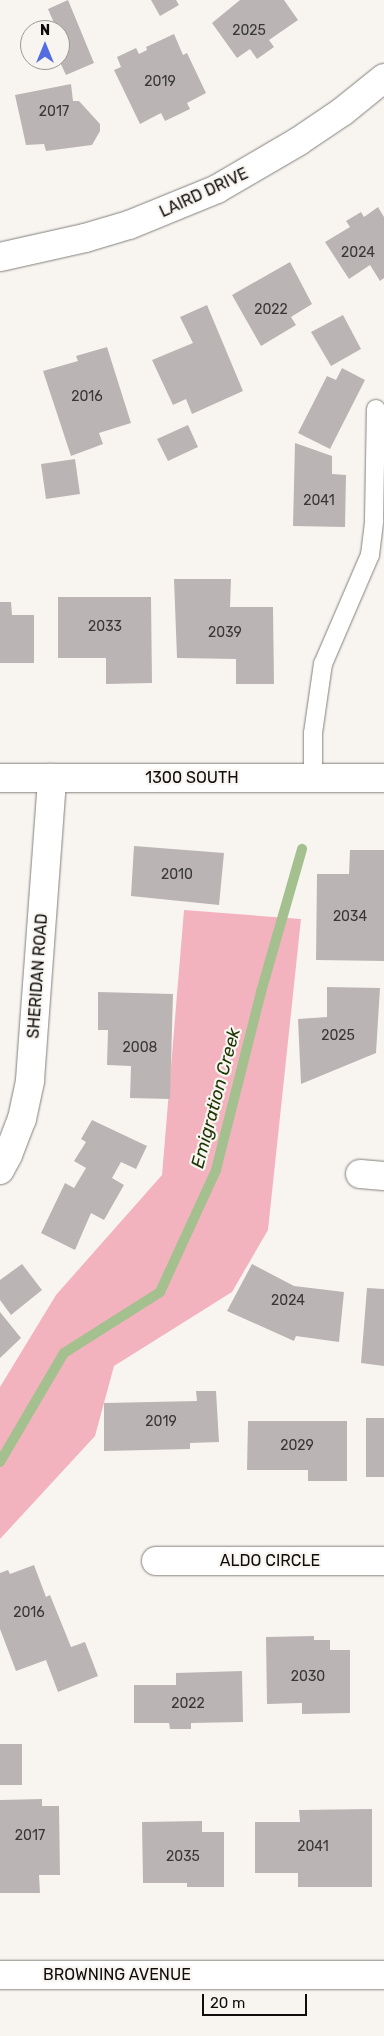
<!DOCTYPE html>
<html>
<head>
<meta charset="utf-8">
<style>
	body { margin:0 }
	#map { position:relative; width:384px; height:2036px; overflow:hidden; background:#f8f5f1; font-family:Rubik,sans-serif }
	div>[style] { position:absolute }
	.green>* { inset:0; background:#f2b3bf }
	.stream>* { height:10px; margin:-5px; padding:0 5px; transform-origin:5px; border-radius:5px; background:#a4c08e }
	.building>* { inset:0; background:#bab5b4 }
	.roads { filter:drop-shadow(0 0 1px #83807d) drop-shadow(0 0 1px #83807d) }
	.service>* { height:18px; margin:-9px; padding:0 9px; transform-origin:9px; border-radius:9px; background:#fff }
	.minor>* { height:28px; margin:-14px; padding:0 14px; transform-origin:14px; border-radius:14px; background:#fff }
	.tertiary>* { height:28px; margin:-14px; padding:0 14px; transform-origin:14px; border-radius:14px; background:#fff }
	span { translate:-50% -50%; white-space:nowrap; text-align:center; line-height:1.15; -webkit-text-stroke:4.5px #f8f5f1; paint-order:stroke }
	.number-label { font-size:14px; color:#393736 }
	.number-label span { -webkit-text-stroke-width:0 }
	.street-label { font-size:16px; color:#0e0d0c }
	.water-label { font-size:18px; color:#1b3400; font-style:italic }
	.north { position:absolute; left:20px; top:20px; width:50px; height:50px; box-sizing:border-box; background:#f8f5f1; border:1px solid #9a9895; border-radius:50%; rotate:0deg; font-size:14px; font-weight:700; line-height:20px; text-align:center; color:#0e0d0c }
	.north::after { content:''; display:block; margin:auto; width:18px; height:22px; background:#546ce2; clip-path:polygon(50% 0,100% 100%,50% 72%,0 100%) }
	.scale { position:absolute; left:202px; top:1994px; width:105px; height:22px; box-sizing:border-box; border:2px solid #0e0d0c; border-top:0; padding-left:6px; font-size:15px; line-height:18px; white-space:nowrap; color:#0e0d0c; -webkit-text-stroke:4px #f8f5f1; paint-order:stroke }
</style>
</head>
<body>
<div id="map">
	<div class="green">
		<div style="clip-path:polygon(184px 910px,301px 919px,268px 1230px,232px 1292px,114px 1366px,95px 1436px,0 1539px,0 1387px,56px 1295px,162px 1175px)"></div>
	</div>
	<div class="stream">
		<div style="left:0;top:1462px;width:126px;rotate:-59.6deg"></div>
		<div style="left:64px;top:1353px;width:114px;rotate:-32.4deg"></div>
		<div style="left:160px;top:1292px;width:134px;rotate:-65.3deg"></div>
		<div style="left:216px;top:1170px;width:184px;rotate:-75.8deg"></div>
		<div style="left:261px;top:992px;width:149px;rotate:-74deg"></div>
	</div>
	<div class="building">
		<div style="clip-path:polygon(68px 0,94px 63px,66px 75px,59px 60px,60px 30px,57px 30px,48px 9px)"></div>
		<div style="clip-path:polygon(151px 0,176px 0,179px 5px,160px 16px)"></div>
		<div style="clip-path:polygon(240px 0,284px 0,298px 20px,269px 40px,274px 47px,257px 59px,250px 49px,237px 58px,212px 23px)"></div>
		<div style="clip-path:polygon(174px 34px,183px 55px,187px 53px,206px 93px,187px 103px,190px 109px,165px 121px,161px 113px,140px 124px,114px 70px,121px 67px,117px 57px,136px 48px,139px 54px,147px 50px,146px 47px)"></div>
		<div style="clip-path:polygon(71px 84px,73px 101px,79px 101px,100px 124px,100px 131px,92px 145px,46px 151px,44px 144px,26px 145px,15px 95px)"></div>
		<div style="clip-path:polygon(378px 207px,384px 217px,384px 278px,380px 281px,370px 265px,349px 279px,325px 242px,350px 227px,346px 221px,361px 212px,364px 217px)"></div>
		<div style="clip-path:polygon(290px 262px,312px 304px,291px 317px,296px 325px,261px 346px,232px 295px)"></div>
		<div style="clip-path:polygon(207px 305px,243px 391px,192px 414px,186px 399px,173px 405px,152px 360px,193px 343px,180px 317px)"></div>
		<div style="clip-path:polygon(343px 315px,361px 349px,331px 366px,311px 332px)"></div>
		<div style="clip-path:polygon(107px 347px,131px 423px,99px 433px,103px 444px,71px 456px,43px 371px,78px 361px,76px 356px)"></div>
		<div style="clip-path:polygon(342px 368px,365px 380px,330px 449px,298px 433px,327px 376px,336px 380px)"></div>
		<div style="clip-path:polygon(188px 425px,198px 447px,168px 461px,157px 439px)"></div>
		<div style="clip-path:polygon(295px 443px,332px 456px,332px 474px,346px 475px,345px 527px,293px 526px)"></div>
		<div style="clip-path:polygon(75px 459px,80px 494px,46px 499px,41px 464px)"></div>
		<div style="clip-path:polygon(174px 579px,231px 579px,230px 607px,273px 607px,274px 684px,236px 684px,236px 659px,177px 658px)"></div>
		<div style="clip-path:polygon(58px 597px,151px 597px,152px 683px,106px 684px,106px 658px,58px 658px)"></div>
		<div style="clip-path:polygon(0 602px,11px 602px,12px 615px,34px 615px,34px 663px,0 663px)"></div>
		<div style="clip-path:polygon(134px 846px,224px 853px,219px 905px,131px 896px)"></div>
		<div style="clip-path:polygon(350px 850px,384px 850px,384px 961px,316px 960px,317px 874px,349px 874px)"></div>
		<div style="clip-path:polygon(327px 987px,380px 988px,376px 1053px,301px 1084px,298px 1019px,327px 1017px)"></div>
		<div style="clip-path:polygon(98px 992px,173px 994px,170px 1099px,130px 1098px,131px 1066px,107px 1065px,108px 1030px,98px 1030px)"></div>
		<div style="clip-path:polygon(92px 1120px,147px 1146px,136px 1169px,121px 1162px,112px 1178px,124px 1185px,104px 1220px,91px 1213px,75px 1250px,41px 1233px,65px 1183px,74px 1188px,86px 1168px,74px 1161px,86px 1142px,81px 1139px)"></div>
		<div style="clip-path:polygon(22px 1264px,42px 1290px,11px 1315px,0 1300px,0 1280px)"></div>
		<div style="clip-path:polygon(252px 1264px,294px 1286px,344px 1292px,339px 1342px,296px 1336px,294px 1341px,227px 1311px)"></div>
		<div style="clip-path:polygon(367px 1288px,384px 1289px,384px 1366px,361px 1363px)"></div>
		<div style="clip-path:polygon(0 1312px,21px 1338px,0 1358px)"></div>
		<div style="clip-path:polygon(196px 1391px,216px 1391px,219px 1442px,190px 1443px,190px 1449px,104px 1451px,104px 1403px,197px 1401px)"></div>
		<div style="clip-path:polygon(366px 1418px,384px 1418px,384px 1477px,366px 1477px)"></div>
		<div style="clip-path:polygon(248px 1421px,347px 1421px,347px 1481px,308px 1481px,308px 1470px,247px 1470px)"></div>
		<div style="clip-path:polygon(34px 1565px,46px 1597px,50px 1595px,71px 1647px,85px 1642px,98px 1676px,58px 1692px,46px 1660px,16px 1671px,0 1629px,0 1573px,8px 1570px,10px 1574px)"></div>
		<div style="clip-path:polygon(314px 1636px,314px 1640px,330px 1640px,330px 1650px,350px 1650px,350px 1713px,302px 1714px,302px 1703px,267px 1704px,266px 1637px)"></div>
		<div style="clip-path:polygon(242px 1671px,243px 1722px,191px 1723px,191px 1729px,170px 1729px,169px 1723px,134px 1723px,134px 1685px,176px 1685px,176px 1673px)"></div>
		<div style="clip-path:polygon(0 1744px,22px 1744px,22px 1785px,0 1785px)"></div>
		<div style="clip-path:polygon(42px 1799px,42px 1806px,59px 1806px,60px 1875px,39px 1875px,40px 1893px,0 1893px,0 1800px)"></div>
		<div style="clip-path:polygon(372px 1809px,372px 1887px,298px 1887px,298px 1873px,255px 1873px,255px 1822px,300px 1822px,299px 1810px)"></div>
		<div style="clip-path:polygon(202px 1821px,202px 1832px,224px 1832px,224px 1887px,187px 1887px,187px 1883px,143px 1883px,142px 1822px)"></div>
	</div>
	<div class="roads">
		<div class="service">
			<div style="left:313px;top:778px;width:45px;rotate:-90deg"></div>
			<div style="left:313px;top:733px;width:70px;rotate:-81.8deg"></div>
			<div style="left:323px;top:664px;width:119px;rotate:-66.7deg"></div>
			<div style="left:370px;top:555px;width:35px;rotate:-83deg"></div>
			<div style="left:374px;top:520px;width:111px;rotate:-89deg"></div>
		</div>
		<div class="minor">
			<div style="left:0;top:257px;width:87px;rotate:-12.6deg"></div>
			<div style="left:85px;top:238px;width:46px;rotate:-16.5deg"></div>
			<div style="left:129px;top:225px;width:95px;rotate:-22.2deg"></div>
			<div style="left:217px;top:189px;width:95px;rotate:-30.3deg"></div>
			<div style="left:299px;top:141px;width:52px;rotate:-34deg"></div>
			<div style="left:342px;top:112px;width:54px;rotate:-39deg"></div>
			<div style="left:0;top:1170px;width:17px;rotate:-62deg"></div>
			<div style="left:8px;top:1155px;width:39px;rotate:-69deg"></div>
			<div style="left:22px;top:1119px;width:40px;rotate:-78deg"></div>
			<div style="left:30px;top:1080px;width:303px;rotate:-85.8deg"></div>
			<div style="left:360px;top:1174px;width:24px;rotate:5deg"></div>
			<div style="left:156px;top:1561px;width:228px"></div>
			<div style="left:0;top:1975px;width:384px"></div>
		</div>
		<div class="tertiary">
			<div style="left:0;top:778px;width:384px"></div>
		</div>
	</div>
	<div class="number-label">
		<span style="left:249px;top:31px">2025</span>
		<span style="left:160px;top:82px">2019</span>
		<span style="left:54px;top:112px">2017</span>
		<span style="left:358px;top:253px">2024</span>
		<span style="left:271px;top:310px">2022</span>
		<span style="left:87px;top:397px">2016</span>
		<span style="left:319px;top:501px">2041</span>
		<span style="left:105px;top:627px">2033</span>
		<span style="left:225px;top:633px">2039</span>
		<span style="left:177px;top:875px">2010</span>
		<span style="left:350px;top:917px">2034</span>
		<span style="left:338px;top:1036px">2025</span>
		<span style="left:140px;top:1048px">2008</span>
		<span style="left:288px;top:1301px">2024</span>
		<span style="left:161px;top:1422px">2019</span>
		<span style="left:297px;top:1446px">2029</span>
		<span style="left:29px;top:1613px">2016</span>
		<span style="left:308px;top:1677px">2030</span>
		<span style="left:188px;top:1704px">2022</span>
		<span style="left:30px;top:1836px">2017</span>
		<span style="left:313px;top:1847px">2041</span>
		<span style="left:183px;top:1857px">2035</span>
	</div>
	<div class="street-label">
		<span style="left:204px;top:193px;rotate:-25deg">LAIRD DRIVE</span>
		<span style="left:192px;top:778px">1300 SOUTH</span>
		<span style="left:38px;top:976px;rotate:-86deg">SHERIDAN ROAD</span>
		<span style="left:270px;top:1561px">ALDO CIRCLE</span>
		<span style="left:117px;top:1975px">BROWNING AVENUE</span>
	</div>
	<div class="water-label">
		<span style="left:216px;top:1098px;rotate:-75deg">Emigration Creek</span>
	</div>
	<div class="north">N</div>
	<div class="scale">20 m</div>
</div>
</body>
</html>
